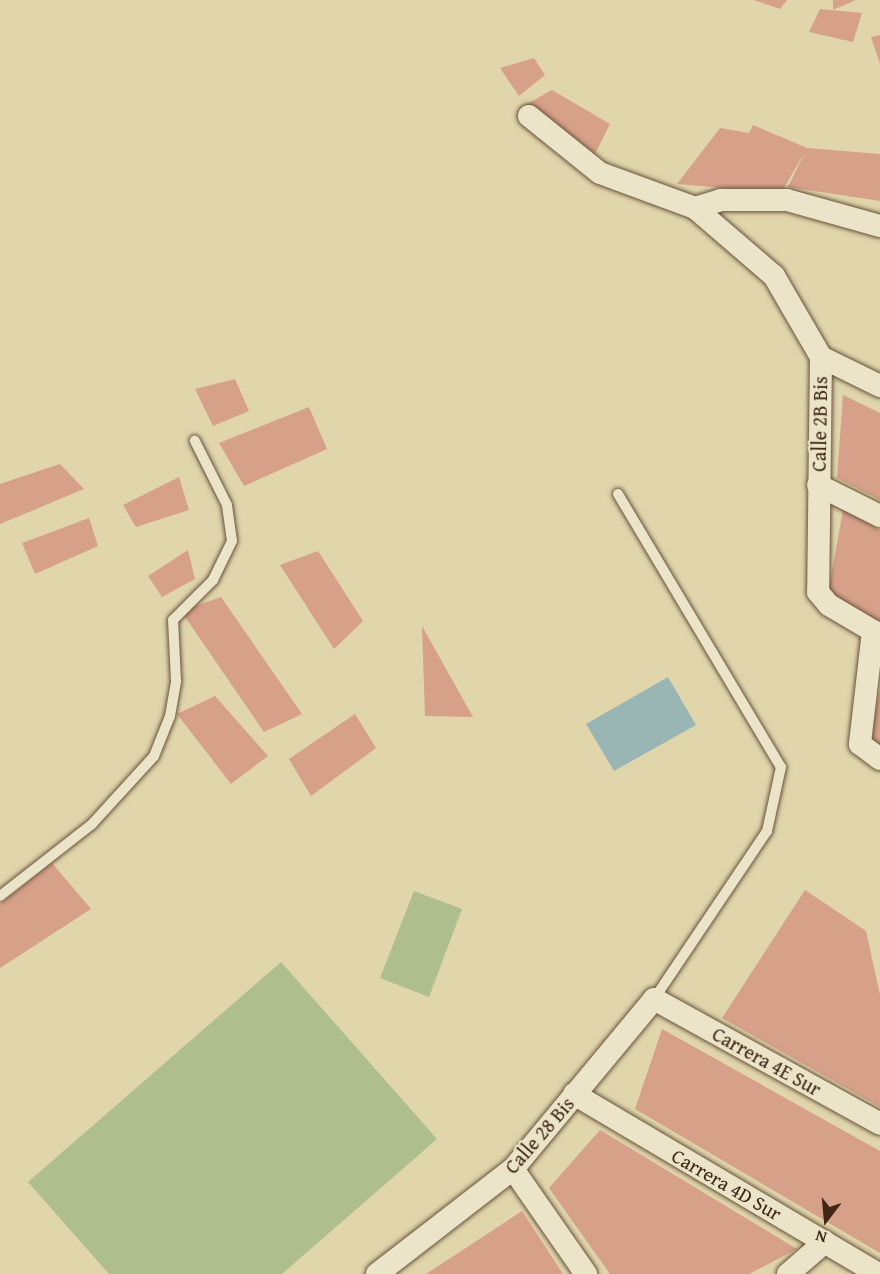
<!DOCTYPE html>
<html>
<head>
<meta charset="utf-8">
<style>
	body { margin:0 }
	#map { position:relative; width:880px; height:1274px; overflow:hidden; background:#e0d5ab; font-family:"Gentium Book Plus",serif }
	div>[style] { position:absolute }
	.green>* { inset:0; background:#aebe8c }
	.water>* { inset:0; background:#99b6b5 }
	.building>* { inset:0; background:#d7a089 }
	.roads { filter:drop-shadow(0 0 2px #68523b) drop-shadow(0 0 2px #68523b) }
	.lane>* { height:10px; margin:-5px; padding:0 5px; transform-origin:5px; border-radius:5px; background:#ebe4c8 }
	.street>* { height:22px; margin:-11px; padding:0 11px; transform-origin:11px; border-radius:11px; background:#ebe4c8 }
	span { translate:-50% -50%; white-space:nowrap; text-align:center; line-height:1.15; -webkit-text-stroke:4.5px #ebe4c8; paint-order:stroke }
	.street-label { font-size:20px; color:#402616 }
	.north { position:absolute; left:796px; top:1190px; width:60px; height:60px; -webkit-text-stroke:4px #ebe4c8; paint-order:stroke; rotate:196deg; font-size:16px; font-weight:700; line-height:24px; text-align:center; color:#402616 }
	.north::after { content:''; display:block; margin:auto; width:21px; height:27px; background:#402616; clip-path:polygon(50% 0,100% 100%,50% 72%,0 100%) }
</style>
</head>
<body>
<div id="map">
	<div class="green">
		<div style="clip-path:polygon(414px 891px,462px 909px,429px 997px,380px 978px)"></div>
		<div style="clip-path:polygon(281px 962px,437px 1139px,282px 1274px,109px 1274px,28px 1182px)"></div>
	</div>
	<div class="water">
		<div style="clip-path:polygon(668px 677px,696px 725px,614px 771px,586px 724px)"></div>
	</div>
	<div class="building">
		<div style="clip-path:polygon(754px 0,787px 0,780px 9px)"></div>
		<div style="clip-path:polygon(833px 0,856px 0,833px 10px)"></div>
		<div style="clip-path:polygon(820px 9px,862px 13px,853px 42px,809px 32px)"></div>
		<div style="clip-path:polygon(880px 35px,880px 64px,871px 37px)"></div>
		<div style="clip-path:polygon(534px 58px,545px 75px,519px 96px,500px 68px)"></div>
		<div style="clip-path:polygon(552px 90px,610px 124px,593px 158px,525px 105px)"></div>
		<div style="clip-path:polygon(753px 125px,807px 148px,880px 154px,880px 201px,788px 187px,805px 152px,781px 193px,677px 184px,720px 128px,749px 133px)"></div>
		<div style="clip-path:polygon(235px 379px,249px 411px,213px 426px,195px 389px)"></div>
		<div style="clip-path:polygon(843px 395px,880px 413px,880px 500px,837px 478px)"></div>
		<div style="clip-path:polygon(309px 407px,327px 449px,244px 486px,219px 443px)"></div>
		<div style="clip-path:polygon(60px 464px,84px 489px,0 524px,0 484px)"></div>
		<div style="clip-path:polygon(179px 477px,189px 510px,136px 527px,123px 505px)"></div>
		<div style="clip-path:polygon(843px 510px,880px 530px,880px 622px,828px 593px)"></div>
		<div style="clip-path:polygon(89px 518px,98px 546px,35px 574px,22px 543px)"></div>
		<div style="clip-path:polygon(188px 550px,195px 579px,162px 597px,148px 576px)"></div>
		<div style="clip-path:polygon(318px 551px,363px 621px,334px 649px,280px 565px)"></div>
		<div style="clip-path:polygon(221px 597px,302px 714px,264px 732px,181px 611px)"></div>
		<div style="clip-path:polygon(422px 626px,473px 717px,425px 716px)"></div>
		<div style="clip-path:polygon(879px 693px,880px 693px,880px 747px,870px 742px)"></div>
		<div style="clip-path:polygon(215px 696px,268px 756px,231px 784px,177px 714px)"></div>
		<div style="clip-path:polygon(355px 714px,376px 748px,311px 796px,289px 759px)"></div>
		<div style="clip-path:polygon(52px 863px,91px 909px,0 968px,0 904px)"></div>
		<div style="clip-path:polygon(805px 890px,866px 931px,880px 995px,880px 1107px,722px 1018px)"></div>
		<div style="clip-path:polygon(662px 1029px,880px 1151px,880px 1253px,635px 1109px)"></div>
		<div style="clip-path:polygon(600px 1130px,797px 1249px,749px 1274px,610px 1274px,549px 1188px)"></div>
		<div style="clip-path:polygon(522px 1211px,563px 1274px,426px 1274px)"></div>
	</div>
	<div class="roads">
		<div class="lane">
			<div style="left:618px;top:494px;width:318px;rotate:59.2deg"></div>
			<div style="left:781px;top:767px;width:66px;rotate:102.3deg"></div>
			<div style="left:767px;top:831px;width:202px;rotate:123.9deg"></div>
			<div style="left:0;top:896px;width:117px;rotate:-38deg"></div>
			<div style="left:92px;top:824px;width:92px;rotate:-47.6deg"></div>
			<div style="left:154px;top:756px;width:43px;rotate:-68.2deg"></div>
			<div style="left:170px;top:716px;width:36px;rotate:-80deg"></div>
			<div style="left:176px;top:681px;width:61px;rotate:-92.8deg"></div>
			<div style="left:173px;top:620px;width:57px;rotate:-45deg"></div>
			<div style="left:213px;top:580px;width:43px;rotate:-64deg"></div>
			<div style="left:232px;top:541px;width:36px;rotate:-98deg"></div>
			<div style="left:227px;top:505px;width:72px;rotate:-116.6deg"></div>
		</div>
		<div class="street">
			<div style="left:529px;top:116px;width:91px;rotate:38.8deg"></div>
			<div style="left:600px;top:173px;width:101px;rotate:20.2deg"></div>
			<div style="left:695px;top:208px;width:104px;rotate:40.7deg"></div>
			<div style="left:774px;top:276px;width:94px;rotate:59.9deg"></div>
			<div style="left:821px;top:357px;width:235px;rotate:90.7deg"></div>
			<div style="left:818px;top:592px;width:17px;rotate:50deg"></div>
			<div style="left:829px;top:605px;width:59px;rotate:30.5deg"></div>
			<div style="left:695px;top:208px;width:27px;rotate:-17deg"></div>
			<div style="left:721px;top:200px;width:66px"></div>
			<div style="left:787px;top:200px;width:97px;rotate:15.6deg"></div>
			<div style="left:821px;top:357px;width:66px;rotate:26.2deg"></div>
			<div style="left:818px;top:485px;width:69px;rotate:26.6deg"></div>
			<div style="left:873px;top:631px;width:114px;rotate:96.6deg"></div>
			<div style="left:860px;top:744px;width:25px;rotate:37deg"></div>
			<div style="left:574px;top:1094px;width:353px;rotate:30.6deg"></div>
			<div style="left:513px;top:1169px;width:128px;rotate:55.2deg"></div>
			<div style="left:377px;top:1274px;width:172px;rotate:-37.7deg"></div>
			<div style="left:513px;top:1169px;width:221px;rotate:-50.3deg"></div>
			<div style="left:654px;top:999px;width:258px;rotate:28.9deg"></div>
			<div style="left:788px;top:1274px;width:49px;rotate:-40.9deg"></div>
		</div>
	</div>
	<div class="street-label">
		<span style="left:819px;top:424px;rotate:-89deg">Calle 2B Bis</span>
		<span style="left:767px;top:1061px;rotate:29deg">Carrera 4E Sur</span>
		<span style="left:539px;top:1135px;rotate:-49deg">Calle 28 Bis</span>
		<span style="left:727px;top:1184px;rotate:30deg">Carrera 4D Sur</span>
	</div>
	<div class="north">N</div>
</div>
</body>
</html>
